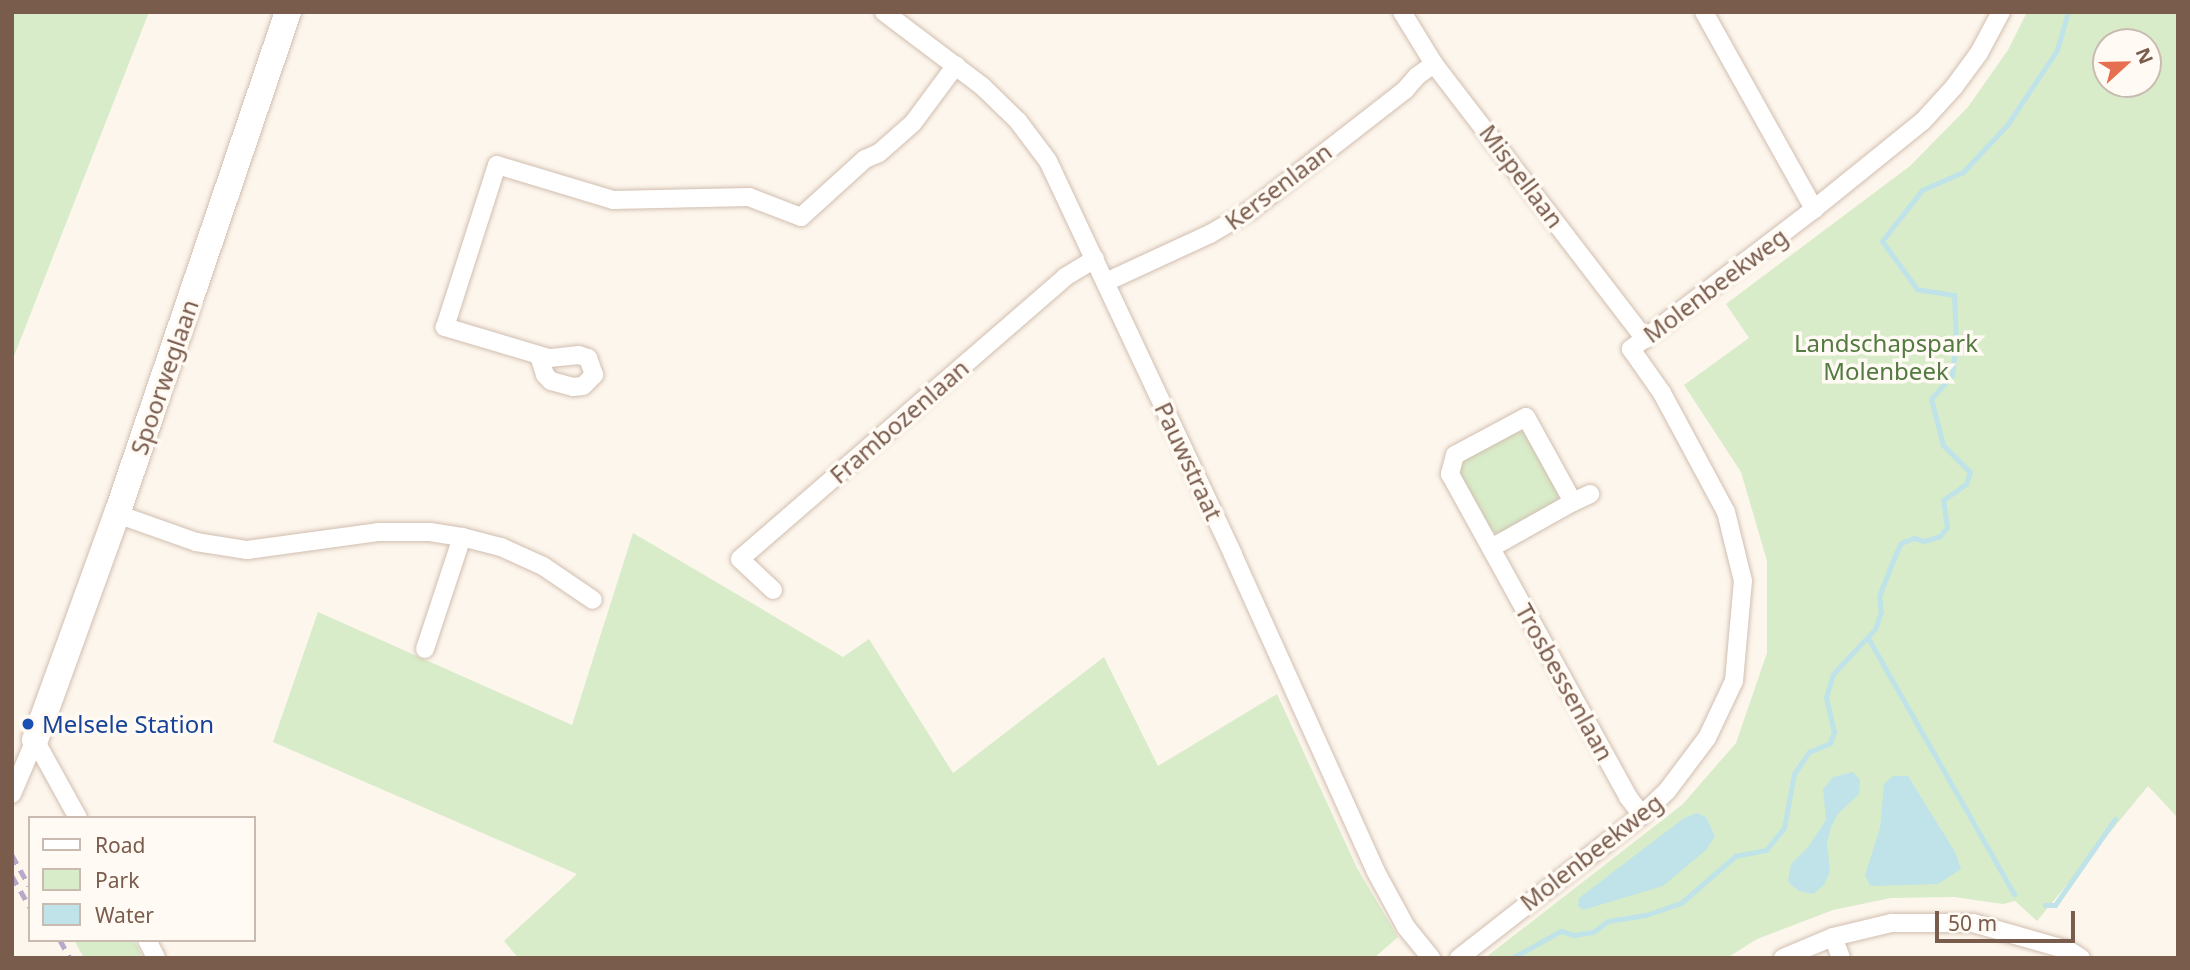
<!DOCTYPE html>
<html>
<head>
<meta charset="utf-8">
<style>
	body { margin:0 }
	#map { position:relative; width:2190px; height:970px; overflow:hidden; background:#fdf6ec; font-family:"Noto Sans",sans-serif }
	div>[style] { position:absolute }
	.green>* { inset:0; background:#d8ecc9 }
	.water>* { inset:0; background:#bfe3e8 }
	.stream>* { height:5px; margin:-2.5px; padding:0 2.5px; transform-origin:2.5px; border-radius:2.5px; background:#bfe3e8 }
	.roads { filter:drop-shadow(0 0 2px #d1beb0) drop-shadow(0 0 2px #d1beb0) }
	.street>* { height:18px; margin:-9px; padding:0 9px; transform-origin:9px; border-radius:9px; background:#fff }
	.secondary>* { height:26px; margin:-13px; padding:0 13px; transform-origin:13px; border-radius:13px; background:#fff }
	.rail>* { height:5px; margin-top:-2.5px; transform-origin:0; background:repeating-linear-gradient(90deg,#b9a8c9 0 10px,transparent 0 17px) }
	.dots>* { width:19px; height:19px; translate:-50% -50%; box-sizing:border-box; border:4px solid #fffaf3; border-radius:50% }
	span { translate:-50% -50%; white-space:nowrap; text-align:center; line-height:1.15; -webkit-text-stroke:7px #fffaf3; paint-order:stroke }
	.street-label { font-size:24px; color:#7a5c4d }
	.park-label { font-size:24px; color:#537a41 }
	.transit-label { font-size:24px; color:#164399 }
	.left { translate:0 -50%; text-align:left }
	.frame { position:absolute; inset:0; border:14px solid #7a5c4d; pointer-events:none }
	.legend { position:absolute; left:28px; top:816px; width:228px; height:126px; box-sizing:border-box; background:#fffaf3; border:2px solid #cabbb1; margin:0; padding:9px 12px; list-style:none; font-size:21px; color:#7a5c4d }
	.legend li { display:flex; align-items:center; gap:14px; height:35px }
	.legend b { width:35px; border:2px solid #cabbb1 }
	.north { position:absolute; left:2092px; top:28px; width:70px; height:70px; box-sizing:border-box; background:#fffaf3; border:2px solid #cabbb1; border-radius:50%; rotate:68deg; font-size:19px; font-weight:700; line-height:28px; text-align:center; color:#7a5c4d }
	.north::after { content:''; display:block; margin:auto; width:24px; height:32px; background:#e76f51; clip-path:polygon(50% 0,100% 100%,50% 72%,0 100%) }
	.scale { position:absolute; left:1935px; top:911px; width:140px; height:32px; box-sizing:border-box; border:4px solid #7a5c4d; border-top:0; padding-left:9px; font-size:21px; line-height:24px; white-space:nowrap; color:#7a5c4d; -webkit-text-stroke:5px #fffaf3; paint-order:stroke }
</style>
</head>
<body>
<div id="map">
	<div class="green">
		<div style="clip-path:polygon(12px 12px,149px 12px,12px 361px)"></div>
		<div style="clip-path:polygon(evenodd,2027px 12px,2178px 12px,2178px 818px,2148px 786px,2037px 921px,2015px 901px,2003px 904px,1954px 897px,1891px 898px,1833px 910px,1757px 939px,1727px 958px,1485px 958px,1683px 804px,1736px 743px,1767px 653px,1767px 561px,1741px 472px,1684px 385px,1749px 338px,1726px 304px,1910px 166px,1968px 107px,2008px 50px,2027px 12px,2106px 42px,2148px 42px,2148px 84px,2106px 84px,2106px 42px)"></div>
		<div style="clip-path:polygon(1516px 431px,1525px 432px,1559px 494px,1558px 502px,1500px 534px,1492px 531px,1458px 470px,1461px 461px)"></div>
		<div style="clip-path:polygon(633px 533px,843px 657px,869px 639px,953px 773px,1104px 657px,1158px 766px,1277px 694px,1357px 868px,1398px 937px,1374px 958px,518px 958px,504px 941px,577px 874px,273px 742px,318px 612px,572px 725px)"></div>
		<div style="clip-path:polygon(74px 940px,134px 940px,143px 958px,84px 958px)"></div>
	</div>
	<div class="water">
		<div style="clip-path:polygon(1853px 772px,1860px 780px,1859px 794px,1838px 814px,1831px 827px,1827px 843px,1830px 872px,1824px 885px,1813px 894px,1799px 891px,1788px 882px,1791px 864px,1808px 847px,1826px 820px,1823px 789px,1833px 777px)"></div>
		<div style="clip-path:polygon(1893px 776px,1908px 776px,1955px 852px,1961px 869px,1938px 884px,1870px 886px,1865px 875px,1880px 828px,1884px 784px)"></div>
		<div style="clip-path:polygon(1697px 813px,1706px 817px,1715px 836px,1706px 850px,1663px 886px,1583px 910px,1578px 906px,1579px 898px,1684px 818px)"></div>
	</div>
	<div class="stream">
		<div style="left:1868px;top:638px;width:295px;rotate:60.3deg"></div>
		<div style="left:2045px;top:905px;width:10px"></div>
		<div style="left:2055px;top:905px;width:105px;rotate:-55.1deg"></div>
		<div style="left:1512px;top:958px;width:56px;rotate:-28.9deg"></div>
		<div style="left:1561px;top:931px;width:14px;rotate:17deg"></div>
		<div style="left:1574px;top:935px;width:19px;rotate:-9deg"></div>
		<div style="left:1593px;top:932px;width:19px;rotate:-36deg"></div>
		<div style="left:1608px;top:921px;width:38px;rotate:-9deg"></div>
		<div style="left:1646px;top:915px;width:37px;rotate:-19deg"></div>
		<div style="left:1681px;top:903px;width:72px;rotate:-41deg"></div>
		<div style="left:1735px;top:856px;width:32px;rotate:-11deg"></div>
		<div style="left:1766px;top:850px;width:28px;rotate:-51deg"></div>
		<div style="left:1784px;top:828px;width:55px;rotate:-79.5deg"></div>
		<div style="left:1794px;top:774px;width:27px;rotate:-56deg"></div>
		<div style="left:1809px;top:752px;width:23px;rotate:-23deg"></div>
		<div style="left:1830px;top:743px;width:12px;rotate:-70deg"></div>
		<div style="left:1834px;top:732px;width:36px;rotate:-103deg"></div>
		<div style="left:1826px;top:697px;width:24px;rotate:-73deg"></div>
		<div style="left:1833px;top:674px;width:62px;rotate:-47deg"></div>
		<div style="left:1875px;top:629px;width:18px;rotate:-71deg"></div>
		<div style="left:1881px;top:612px;width:16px;rotate:-97deg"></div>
		<div style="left:1879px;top:596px;width:46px;rotate:-68.4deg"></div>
		<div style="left:1896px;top:553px;width:11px;rotate:-63deg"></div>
		<div style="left:1901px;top:543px;width:14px;rotate:-21deg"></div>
		<div style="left:1914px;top:538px;width:10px;rotate:17deg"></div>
		<div style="left:1924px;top:541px;width:17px;rotate:-17deg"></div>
		<div style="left:1940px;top:536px;width:11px;rotate:-52deg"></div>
		<div style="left:1947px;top:527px;width:27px;rotate:-98deg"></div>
		<div style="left:1943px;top:500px;width:28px;rotate:-35deg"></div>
		<div style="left:1966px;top:484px;width:13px;rotate:-72deg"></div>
		<div style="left:1970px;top:472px;width:38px;rotate:-135deg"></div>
		<div style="left:1943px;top:445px;width:48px;rotate:-104.6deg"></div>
		<div style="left:1931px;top:399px;width:32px;rotate:-49deg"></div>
		<div style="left:1952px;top:375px;width:31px;rotate:-83deg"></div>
		<div style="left:1956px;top:344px;width:49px;rotate:-92.3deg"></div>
		<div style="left:1954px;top:295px;width:37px;rotate:-171deg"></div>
		<div style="left:1917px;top:289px;width:59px;rotate:-126.1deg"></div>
		<div style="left:1882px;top:241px;width:65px;rotate:-51.9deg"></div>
		<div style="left:1922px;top:190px;width:45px;rotate:-23.7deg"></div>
		<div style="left:1963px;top:172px;width:64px;rotate:-46.9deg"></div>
		<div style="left:2007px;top:125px;width:90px;rotate:-56.3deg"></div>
		<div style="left:2057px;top:50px;width:40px;rotate:-74deg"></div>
	</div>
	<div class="roads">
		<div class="street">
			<div style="left:884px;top:12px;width:124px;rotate:37.1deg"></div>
			<div style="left:983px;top:87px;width:49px;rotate:44.2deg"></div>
			<div style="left:1018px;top:121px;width:50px;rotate:53.1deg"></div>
			<div style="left:1048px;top:161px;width:435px;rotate:64.8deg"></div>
			<div style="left:1233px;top:555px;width:346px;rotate:65.7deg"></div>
			<div style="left:1375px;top:870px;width:65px;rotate:61.5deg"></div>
			<div style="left:1406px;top:927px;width:40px;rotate:51deg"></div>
			<div style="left:1402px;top:12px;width:61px;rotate:58.4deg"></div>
			<div style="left:1434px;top:64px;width:347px;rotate:52.5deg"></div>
			<div style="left:1704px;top:12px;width:226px;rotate:60.8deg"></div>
			<div style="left:1106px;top:282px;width:115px;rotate:-24.8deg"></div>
			<div style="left:1210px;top:234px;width:48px;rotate:-30.3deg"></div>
			<div style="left:1251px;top:210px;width:195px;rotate:-37.9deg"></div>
			<div style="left:1405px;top:90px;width:18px;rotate:-49deg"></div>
			<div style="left:1417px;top:76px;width:21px;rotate:-35deg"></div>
			<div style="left:539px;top:356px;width:20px;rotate:72deg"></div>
			<div style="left:545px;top:375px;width:8px;rotate:45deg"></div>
			<div style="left:551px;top:381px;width:23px;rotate:15deg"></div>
			<div style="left:573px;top:387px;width:10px;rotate:-6deg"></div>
			<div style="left:583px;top:386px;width:16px;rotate:-45deg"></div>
			<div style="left:594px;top:375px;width:18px;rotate:-109deg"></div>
			<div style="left:588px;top:358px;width:9px;rotate:-162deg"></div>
			<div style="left:579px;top:355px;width:30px;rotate:174deg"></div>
			<div style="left:549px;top:358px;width:109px;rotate:-163.4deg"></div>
			<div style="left:445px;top:327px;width:170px;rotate:-72.2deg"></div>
			<div style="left:497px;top:165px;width:121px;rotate:16.8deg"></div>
			<div style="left:613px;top:200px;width:136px;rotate:-1.3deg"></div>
			<div style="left:749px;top:197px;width:56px;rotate:21deg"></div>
			<div style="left:801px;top:217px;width:86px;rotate:-42.2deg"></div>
			<div style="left:865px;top:159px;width:15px;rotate:-23deg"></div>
			<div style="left:879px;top:153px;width:45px;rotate:-41.4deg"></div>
			<div style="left:913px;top:123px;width:72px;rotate:-53.4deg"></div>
			<div style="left:1573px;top:502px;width:19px;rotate:-25deg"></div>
			<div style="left:117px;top:514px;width:84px;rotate:19.5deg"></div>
			<div style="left:196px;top:542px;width:52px;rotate:8.9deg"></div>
			<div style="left:247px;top:550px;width:132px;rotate:-7.8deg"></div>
			<div style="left:378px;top:532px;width:52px"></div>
			<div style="left:430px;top:532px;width:32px;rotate:9deg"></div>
			<div style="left:462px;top:537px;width:40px;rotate:14.4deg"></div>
			<div style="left:501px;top:547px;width:46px;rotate:24.3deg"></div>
			<div style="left:543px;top:566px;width:60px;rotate:34.2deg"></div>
			<div style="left:1491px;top:548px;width:94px;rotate:-29.3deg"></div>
			<div style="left:1573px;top:502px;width:97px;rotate:-118.9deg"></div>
			<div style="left:1526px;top:417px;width:81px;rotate:151.8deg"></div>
			<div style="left:1455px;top:455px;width:20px;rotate:105deg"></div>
			<div style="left:1450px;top:474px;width:369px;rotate:61.1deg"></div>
			<div style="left:1628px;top:797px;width:23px;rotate:52deg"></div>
			<div style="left:773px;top:590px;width:45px;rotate:-136.8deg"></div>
			<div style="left:740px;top:559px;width:430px;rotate:-40.9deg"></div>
			<div style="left:1065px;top:277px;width:35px;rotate:-31deg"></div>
			<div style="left:425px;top:649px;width:118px;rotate:-71.7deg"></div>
			<div style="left:35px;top:740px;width:89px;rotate:61.1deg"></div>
			<div style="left:12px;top:794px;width:59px;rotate:-66.9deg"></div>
			<div style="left:1833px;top:937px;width:22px;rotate:69deg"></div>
			<div style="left:147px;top:940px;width:20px;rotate:63deg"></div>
			<div style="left:1459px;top:958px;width:232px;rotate:-38deg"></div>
			<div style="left:1642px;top:815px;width:35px;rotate:-44deg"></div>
			<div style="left:1667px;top:791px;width:66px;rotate:-53deg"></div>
			<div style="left:1707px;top:738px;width:63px;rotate:-64.7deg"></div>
			<div style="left:1734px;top:681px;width:100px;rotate:-84.9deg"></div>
			<div style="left:1743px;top:581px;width:71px;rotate:-103.8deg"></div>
			<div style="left:1726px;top:512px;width:135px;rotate:-118.3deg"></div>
			<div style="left:1662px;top:393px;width:54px;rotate:-125.2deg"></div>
			<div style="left:1631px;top:349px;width:230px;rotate:-37.4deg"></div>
			<div style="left:1814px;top:209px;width:140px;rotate:-38.9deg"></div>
			<div style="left:1923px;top:121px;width:46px;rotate:-47.6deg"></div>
			<div style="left:1954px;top:87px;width:42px;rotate:-53.7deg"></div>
			<div style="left:1979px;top:53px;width:47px;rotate:-61.8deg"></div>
			<div style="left:1783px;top:958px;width:54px;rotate:-22.8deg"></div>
			<div style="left:1833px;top:937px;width:60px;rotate:-13.6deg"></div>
			<div style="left:1891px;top:923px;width:82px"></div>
			<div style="left:1973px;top:923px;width:99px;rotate:15.9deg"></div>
			<div style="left:2068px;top:950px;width:15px;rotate:32deg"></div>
		</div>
		<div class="secondary">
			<div style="left:35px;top:740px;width:240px;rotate:-70.1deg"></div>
			<div style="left:117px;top:514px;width:530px;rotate:-71.19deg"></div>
		</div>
	</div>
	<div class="rail">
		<div style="left:12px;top:855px;width:35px;rotate:61deg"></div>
		<div style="left:12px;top:876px;width:36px;rotate:60deg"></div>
		<div style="left:60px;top:940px;width:21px;rotate:61deg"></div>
	</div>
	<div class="dots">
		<div style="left:28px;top:724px;background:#1a4fb4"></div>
	</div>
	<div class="street-label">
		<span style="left:1522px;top:176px;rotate:53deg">Mispellaan</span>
		<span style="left:1278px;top:186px;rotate:-37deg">Kersenlaan</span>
		<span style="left:1715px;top:285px;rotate:-37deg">Molenbeekweg</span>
		<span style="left:164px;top:377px;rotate:-71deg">Spoorweglaan</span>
		<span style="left:899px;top:421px;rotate:-41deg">Frambozenlaan</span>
		<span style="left:1189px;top:461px;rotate:65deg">Pauwstraat</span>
		<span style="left:1565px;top:682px;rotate:61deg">Trosbessenlaan</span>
		<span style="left:1591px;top:852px;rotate:-38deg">Molenbeekweg</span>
	</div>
	<div class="park-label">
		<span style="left:1886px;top:357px">Landschapspark<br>Molenbeek</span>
	</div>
	<div class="transit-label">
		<span class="left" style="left:42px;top:724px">Melsele Station</span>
	</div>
	<div class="frame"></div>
	<ul class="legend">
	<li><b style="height:9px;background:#fff"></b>Road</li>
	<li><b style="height:19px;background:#d8ecc9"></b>Park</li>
	<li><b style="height:19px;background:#bfe3e8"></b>Water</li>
	</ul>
	<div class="north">N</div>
	<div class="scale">50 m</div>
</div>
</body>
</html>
